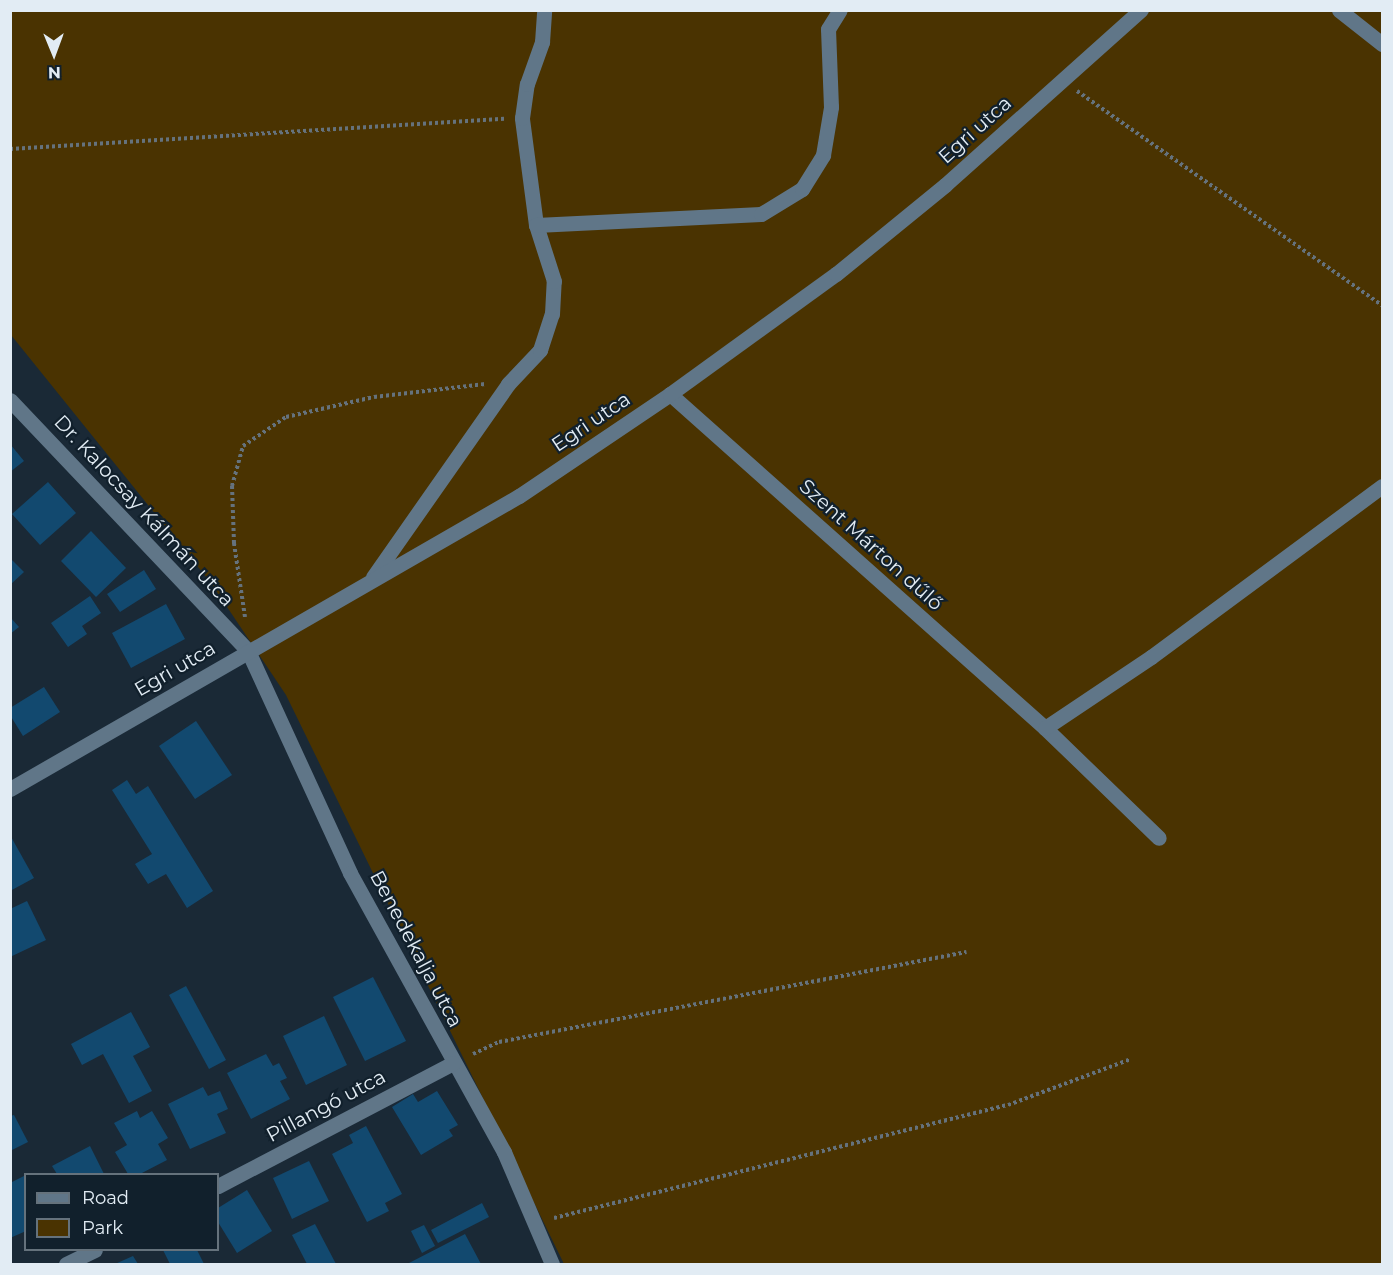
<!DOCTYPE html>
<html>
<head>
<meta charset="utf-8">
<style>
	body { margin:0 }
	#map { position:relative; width:1393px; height:1275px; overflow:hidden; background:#1a2936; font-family:Montserrat,sans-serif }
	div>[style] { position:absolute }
	.green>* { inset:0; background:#4a3301 }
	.building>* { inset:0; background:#12496f }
	.path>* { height:4px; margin-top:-2px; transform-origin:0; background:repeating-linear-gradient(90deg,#65727d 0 3px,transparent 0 6px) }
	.minor>* { height:15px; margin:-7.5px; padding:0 7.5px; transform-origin:7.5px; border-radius:7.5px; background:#607688 }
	span { translate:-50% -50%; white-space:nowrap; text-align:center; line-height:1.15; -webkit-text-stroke:4.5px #11202c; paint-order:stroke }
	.street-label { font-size:20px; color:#e2ecf4 }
	.frame { position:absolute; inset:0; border:12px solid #e2ecf4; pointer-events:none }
	.legend { position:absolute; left:24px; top:1173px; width:195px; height:78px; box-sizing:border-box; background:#11202c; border:2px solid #65727c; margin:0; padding:8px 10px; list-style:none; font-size:18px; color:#e2ecf4 }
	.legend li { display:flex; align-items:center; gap:12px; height:30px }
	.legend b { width:30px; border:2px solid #65727c }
	.north { position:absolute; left:24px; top:24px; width:60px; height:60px; -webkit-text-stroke:4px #11202c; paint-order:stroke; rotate:179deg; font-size:16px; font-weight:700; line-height:24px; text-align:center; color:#e2ecf4 }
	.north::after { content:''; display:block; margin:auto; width:21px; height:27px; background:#e2ecf4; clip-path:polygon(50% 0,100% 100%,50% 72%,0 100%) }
</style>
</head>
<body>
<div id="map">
	<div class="green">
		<div style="clip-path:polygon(10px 11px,1382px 11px,1382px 1264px,564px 1264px,286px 695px,211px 583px,11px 335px)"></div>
	</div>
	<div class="building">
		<div style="clip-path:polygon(10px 444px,24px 461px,10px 472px)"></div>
		<div style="clip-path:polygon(48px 482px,76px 513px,40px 545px,12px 514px)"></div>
		<div style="clip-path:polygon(91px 531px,126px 568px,96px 597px,61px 561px)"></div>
		<div style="clip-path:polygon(10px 558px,24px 572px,10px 585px)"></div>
		<div style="clip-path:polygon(144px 570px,156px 589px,120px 612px,107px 594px)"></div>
		<div style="clip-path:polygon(90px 596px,101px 613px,82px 626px,87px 634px,68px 647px,51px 623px)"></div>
		<div style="clip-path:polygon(166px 604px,185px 639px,131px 668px,112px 633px)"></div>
		<div style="clip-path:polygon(10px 617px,19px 627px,10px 634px)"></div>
		<div style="clip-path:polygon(44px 687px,60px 712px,23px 736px,10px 715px,10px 708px)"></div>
		<div style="clip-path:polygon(196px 721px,232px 775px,195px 799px,159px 746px)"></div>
		<div style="clip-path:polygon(127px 780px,136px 794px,148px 786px,213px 891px,187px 908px,166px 874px,148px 884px,135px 864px,152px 854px,112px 790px)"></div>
		<div style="clip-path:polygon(10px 835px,34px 878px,10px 891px)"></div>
		<div style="clip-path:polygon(27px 901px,46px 940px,10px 957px,10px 909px)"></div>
		<div style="clip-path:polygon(373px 977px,406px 1041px,365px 1061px,333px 997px)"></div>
		<div style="clip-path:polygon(186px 986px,226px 1060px,209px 1069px,169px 995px)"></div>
		<div style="clip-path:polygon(131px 1012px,150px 1047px,133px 1056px,152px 1091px,129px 1103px,103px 1054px,82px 1065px,71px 1044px)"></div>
		<div style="clip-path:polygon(324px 1016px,347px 1065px,306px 1085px,283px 1036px)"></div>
		<div style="clip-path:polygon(266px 1054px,273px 1066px,279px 1063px,287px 1078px,280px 1081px,290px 1099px,251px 1119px,227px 1073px)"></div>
		<div style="clip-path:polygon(203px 1087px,208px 1096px,220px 1091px,228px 1109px,217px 1114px,226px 1133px,190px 1149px,168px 1104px)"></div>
		<div style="clip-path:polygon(437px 1091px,458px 1125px,449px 1130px,453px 1136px,421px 1155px,392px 1107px,413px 1094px,418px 1102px)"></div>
		<div style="clip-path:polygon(137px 1111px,140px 1118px,152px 1111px,168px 1138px,158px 1144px,167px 1160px,140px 1174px,128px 1174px,115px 1152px,127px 1145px,114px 1123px)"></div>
		<div style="clip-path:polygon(14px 1115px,28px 1142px,10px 1151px,10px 1116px)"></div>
		<div style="clip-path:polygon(366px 1126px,402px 1194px,385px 1203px,389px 1211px,367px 1222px,332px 1154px,353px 1143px,349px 1135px)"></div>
		<div style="clip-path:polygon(90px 1146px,104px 1174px,57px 1174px,52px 1166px)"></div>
		<div style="clip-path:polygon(309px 1161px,329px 1201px,292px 1219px,273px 1178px)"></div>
		<div style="clip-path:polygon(26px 1175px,26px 1231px,10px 1238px,10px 1183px)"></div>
		<div style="clip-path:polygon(247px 1190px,272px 1231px,237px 1253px,218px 1222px,218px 1208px)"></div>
		<div style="clip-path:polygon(482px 1203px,489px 1217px,438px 1243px,431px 1230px)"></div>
		<div style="clip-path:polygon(315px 1224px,336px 1264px,307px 1264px,292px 1235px)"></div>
		<div style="clip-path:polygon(424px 1225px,435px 1246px,422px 1253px,411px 1231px)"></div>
		<div style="clip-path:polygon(465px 1234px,481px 1264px,407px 1264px,444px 1245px)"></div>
		<div style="clip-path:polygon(163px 1250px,197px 1250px,204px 1264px,170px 1264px)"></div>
		<div style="clip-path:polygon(133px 1256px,138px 1264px,115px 1264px)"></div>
	</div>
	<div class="path">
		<div style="left:1077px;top:91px;width:373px;rotate:35.1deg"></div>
		<div style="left:10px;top:149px;width:495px;rotate:-3.5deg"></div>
		<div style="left:245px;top:617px;width:75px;rotate:-98.5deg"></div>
		<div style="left:234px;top:543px;width:57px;rotate:-92deg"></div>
		<div style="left:232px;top:486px;width:41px;rotate:-74.6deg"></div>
		<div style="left:243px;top:446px;width:52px;rotate:-34deg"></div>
		<div style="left:286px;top:417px;width:90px;rotate:-12.8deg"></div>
		<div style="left:374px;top:397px;width:112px;rotate:-6.7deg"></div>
		<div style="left:473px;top:1054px;width:29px;rotate:-25deg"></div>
		<div style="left:499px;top:1042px;width:476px;rotate:-10.9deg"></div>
		<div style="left:554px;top:1218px;width:468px;rotate:-14deg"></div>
		<div style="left:1008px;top:1105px;width:131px;rotate:-20.5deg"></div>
	</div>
	<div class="minor">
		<div style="left:1339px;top:10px;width:55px;rotate:38.3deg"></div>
		<div style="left:536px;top:225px;width:108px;rotate:-97.5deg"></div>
		<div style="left:522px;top:118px;width:34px;rotate:-82deg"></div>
		<div style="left:527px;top:84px;width:45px;rotate:-70.3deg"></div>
		<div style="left:542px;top:42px;width:32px;rotate:-86deg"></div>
		<div style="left:670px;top:394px;width:502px;rotate:41.69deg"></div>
		<div style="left:1045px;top:728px;width:158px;rotate:44deg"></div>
		<div style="left:10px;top:400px;width:346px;rotate:46.5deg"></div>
		<div style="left:248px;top:651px;width:244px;rotate:65.3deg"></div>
		<div style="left:350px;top:873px;width:319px;rotate:61.1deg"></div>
		<div style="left:504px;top:1152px;width:122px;rotate:66.8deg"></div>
		<div style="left:373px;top:577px;width:236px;rotate:-55deg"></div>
		<div style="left:508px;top:384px;width:47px;rotate:-46.7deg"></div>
		<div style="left:540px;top:350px;width:38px;rotate:-72deg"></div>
		<div style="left:552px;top:314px;width:33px;rotate:-87deg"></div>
		<div style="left:554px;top:281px;width:59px;rotate:-107.8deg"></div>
		<div style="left:536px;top:225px;width:225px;rotate:-2.8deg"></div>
		<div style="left:761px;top:214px;width:48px;rotate:-31.4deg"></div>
		<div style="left:802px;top:189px;width:40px;rotate:-58deg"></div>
		<div style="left:823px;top:155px;width:49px;rotate:-80.5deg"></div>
		<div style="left:831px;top:107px;width:78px;rotate:-92.2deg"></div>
		<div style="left:828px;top:29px;width:22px;rotate:-58deg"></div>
		<div style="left:1045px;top:728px;width:128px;rotate:-33.8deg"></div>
		<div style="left:1151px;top:657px;width:287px;rotate:-36.5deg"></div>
		<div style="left:10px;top:789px;width:587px;rotate:-29.93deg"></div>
		<div style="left:519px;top:496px;width:182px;rotate:-34deg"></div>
		<div style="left:670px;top:394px;width:205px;rotate:-35.9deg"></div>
		<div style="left:836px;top:274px;width:141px;rotate:-39.2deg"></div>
		<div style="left:945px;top:185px;width:263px;rotate:-41.8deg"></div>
		<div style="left:218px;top:1186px;width:265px;rotate:-27.6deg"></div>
		<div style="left:66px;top:1264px;width:32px;rotate:-26deg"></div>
	</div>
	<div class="street-label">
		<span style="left:975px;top:130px;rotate:-42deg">Egri utca</span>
		<span style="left:591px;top:422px;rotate:-34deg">Egri utca</span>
		<span style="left:144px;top:511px;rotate:47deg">Dr. Kalocsay Kálmán utca</span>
		<span style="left:871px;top:545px;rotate:42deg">Szent Márton dűlő</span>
		<span style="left:175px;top:669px;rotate:-30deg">Egri utca</span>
		<span style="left:416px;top:949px;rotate:62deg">Benedekalja utca</span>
		<span style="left:326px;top:1106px;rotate:-28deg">Pillangó utca</span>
	</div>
	<div class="frame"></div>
	<ul class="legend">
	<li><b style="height:8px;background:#607688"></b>Road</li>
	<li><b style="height:16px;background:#4a3301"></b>Park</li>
	</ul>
	<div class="north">N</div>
</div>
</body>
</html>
